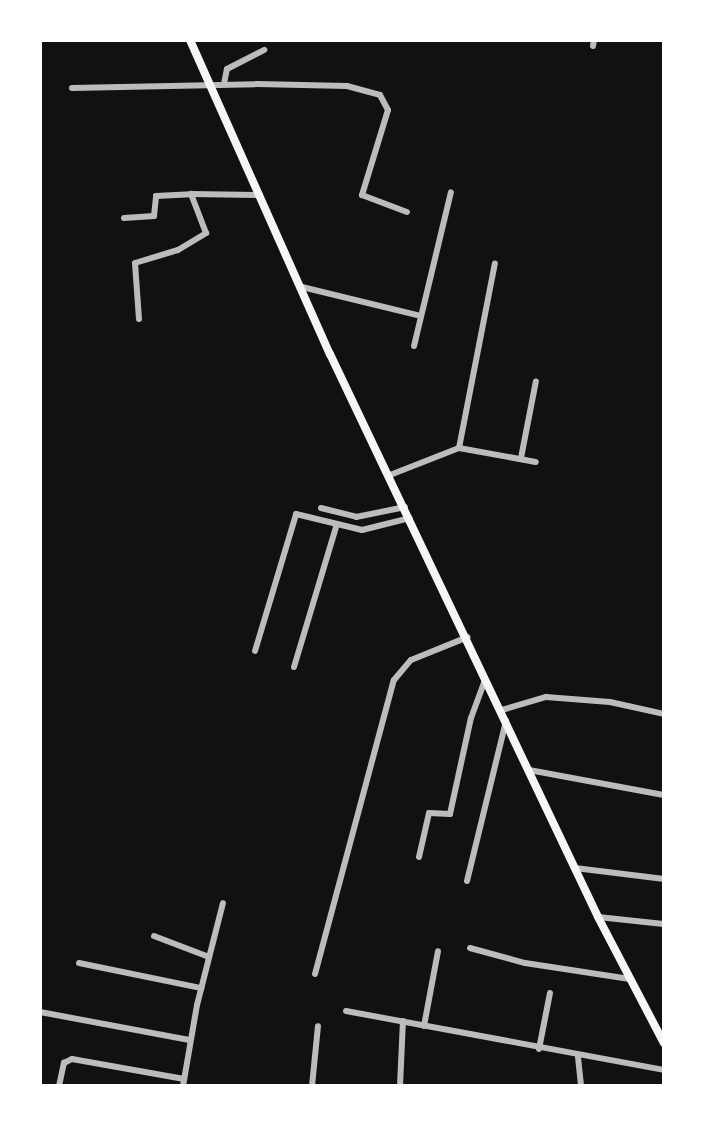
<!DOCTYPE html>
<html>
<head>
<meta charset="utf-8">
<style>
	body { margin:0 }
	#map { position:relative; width:704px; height:1126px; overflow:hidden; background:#111; font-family:"Varela Round",sans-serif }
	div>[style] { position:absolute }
	.minor>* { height:6px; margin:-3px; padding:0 3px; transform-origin:3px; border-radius:3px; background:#bcbcbc }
	.secondary>* { height:8px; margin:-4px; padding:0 4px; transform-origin:4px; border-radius:4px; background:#f5f5f5 }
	span { translate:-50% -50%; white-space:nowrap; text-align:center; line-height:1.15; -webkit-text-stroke:8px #fff; paint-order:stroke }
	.frame { position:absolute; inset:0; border:42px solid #fff; pointer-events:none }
</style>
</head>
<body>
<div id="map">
	<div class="minor">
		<div style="left:593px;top:46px;width:6px;rotate:-81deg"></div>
		<div style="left:224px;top:84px;width:15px;rotate:-79deg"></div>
		<div style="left:227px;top:69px;width:42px;rotate:-27.2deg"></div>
		<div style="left:72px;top:88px;width:185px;rotate:-1.2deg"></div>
		<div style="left:257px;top:84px;width:90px;rotate:1.3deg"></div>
		<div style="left:347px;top:86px;width:34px;rotate:15deg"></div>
		<div style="left:380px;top:95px;width:17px;rotate:62deg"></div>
		<div style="left:388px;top:110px;width:89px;rotate:107deg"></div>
		<div style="left:362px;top:195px;width:48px;rotate:20.7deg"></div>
		<div style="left:124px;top:218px;width:30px;rotate:-4deg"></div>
		<div style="left:154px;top:216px;width:20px;rotate:-84deg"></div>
		<div style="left:156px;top:196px;width:35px;rotate:-3deg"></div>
		<div style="left:302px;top:287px;width:122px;rotate:13.7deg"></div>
		<div style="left:139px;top:319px;width:56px;rotate:-94.1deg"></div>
		<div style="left:135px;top:263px;width:45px;rotate:-16.8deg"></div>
		<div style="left:178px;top:250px;width:33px;rotate:-31deg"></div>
		<div style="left:206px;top:233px;width:42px;rotate:-111deg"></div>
		<div style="left:191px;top:194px;width:69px;rotate:0.8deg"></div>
		<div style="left:414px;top:346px;width:158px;rotate:-76.5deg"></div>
		<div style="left:459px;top:448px;width:188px;rotate:-79deg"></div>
		<div style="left:521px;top:458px;width:78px;rotate:-79deg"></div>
		<div style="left:390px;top:475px;width:74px;rotate:-21.4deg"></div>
		<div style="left:459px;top:448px;width:78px;rotate:10.3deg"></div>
		<div style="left:321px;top:508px;width:36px;rotate:14deg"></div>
		<div style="left:356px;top:517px;width:50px;rotate:-11.5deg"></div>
		<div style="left:255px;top:651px;width:143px;rotate:-73.3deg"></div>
		<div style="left:296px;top:514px;width:68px;rotate:13.6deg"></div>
		<div style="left:362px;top:530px;width:49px;rotate:-14deg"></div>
		<div style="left:294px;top:667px;width:149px;rotate:-73.3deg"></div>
		<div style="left:502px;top:710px;width:46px;rotate:-16.5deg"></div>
		<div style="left:546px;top:697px;width:64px;rotate:4.5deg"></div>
		<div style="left:610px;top:702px;width:55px;rotate:12.5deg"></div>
		<div style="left:529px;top:770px;width:137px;rotate:10.5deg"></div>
		<div style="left:419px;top:857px;width:45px;rotate:-77.2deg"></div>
		<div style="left:429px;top:813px;width:21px;rotate:3deg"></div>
		<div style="left:450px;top:814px;width:98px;rotate:-77.7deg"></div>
		<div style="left:471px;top:718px;width:40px;rotate:-69.8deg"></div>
		<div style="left:575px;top:868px;width:90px;rotate:7deg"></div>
		<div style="left:467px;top:881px;width:165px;rotate:-76.3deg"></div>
		<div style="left:598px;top:917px;width:66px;rotate:6.1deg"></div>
		<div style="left:154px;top:936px;width:59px;rotate:20.9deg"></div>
		<div style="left:470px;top:948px;width:57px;rotate:15.3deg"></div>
		<div style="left:525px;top:963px;width:106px;rotate:8.7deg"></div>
		<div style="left:79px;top:963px;width:125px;rotate:11.6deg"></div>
		<div style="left:315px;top:974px;width:304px;rotate:-75deg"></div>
		<div style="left:394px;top:680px;width:26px;rotate:-50deg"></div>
		<div style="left:411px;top:660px;width:61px;rotate:-22deg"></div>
		<div style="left:346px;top:1011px;width:323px;rotate:10.5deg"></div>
		<div style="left:40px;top:1012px;width:152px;rotate:10.6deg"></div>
		<div style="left:424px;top:1026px;width:76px;rotate:-79.4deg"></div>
		<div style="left:539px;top:1049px;width:57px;rotate:-78.9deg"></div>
		<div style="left:578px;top:1057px;width:29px;rotate:84deg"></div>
		<div style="left:59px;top:1086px;width:24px;rotate:-78deg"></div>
		<div style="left:64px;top:1063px;width:9px;rotate:-27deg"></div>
		<div style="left:72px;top:1059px;width:114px;rotate:10.1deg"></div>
		<div style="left:183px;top:1086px;width:82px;rotate:-80.2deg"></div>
		<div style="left:197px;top:1005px;width:105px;rotate:-75.7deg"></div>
		<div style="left:312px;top:1086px;width:60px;rotate:-84.3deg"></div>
		<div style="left:400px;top:1086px;width:65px;rotate:-87.4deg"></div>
	</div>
	<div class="secondary">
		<div style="left:190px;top:40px;width:344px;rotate:66deg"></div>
		<div style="left:330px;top:354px;width:624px;rotate:64.54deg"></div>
		<div style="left:598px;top:917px;width:142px;rotate:62.4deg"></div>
	</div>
	<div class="frame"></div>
</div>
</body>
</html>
